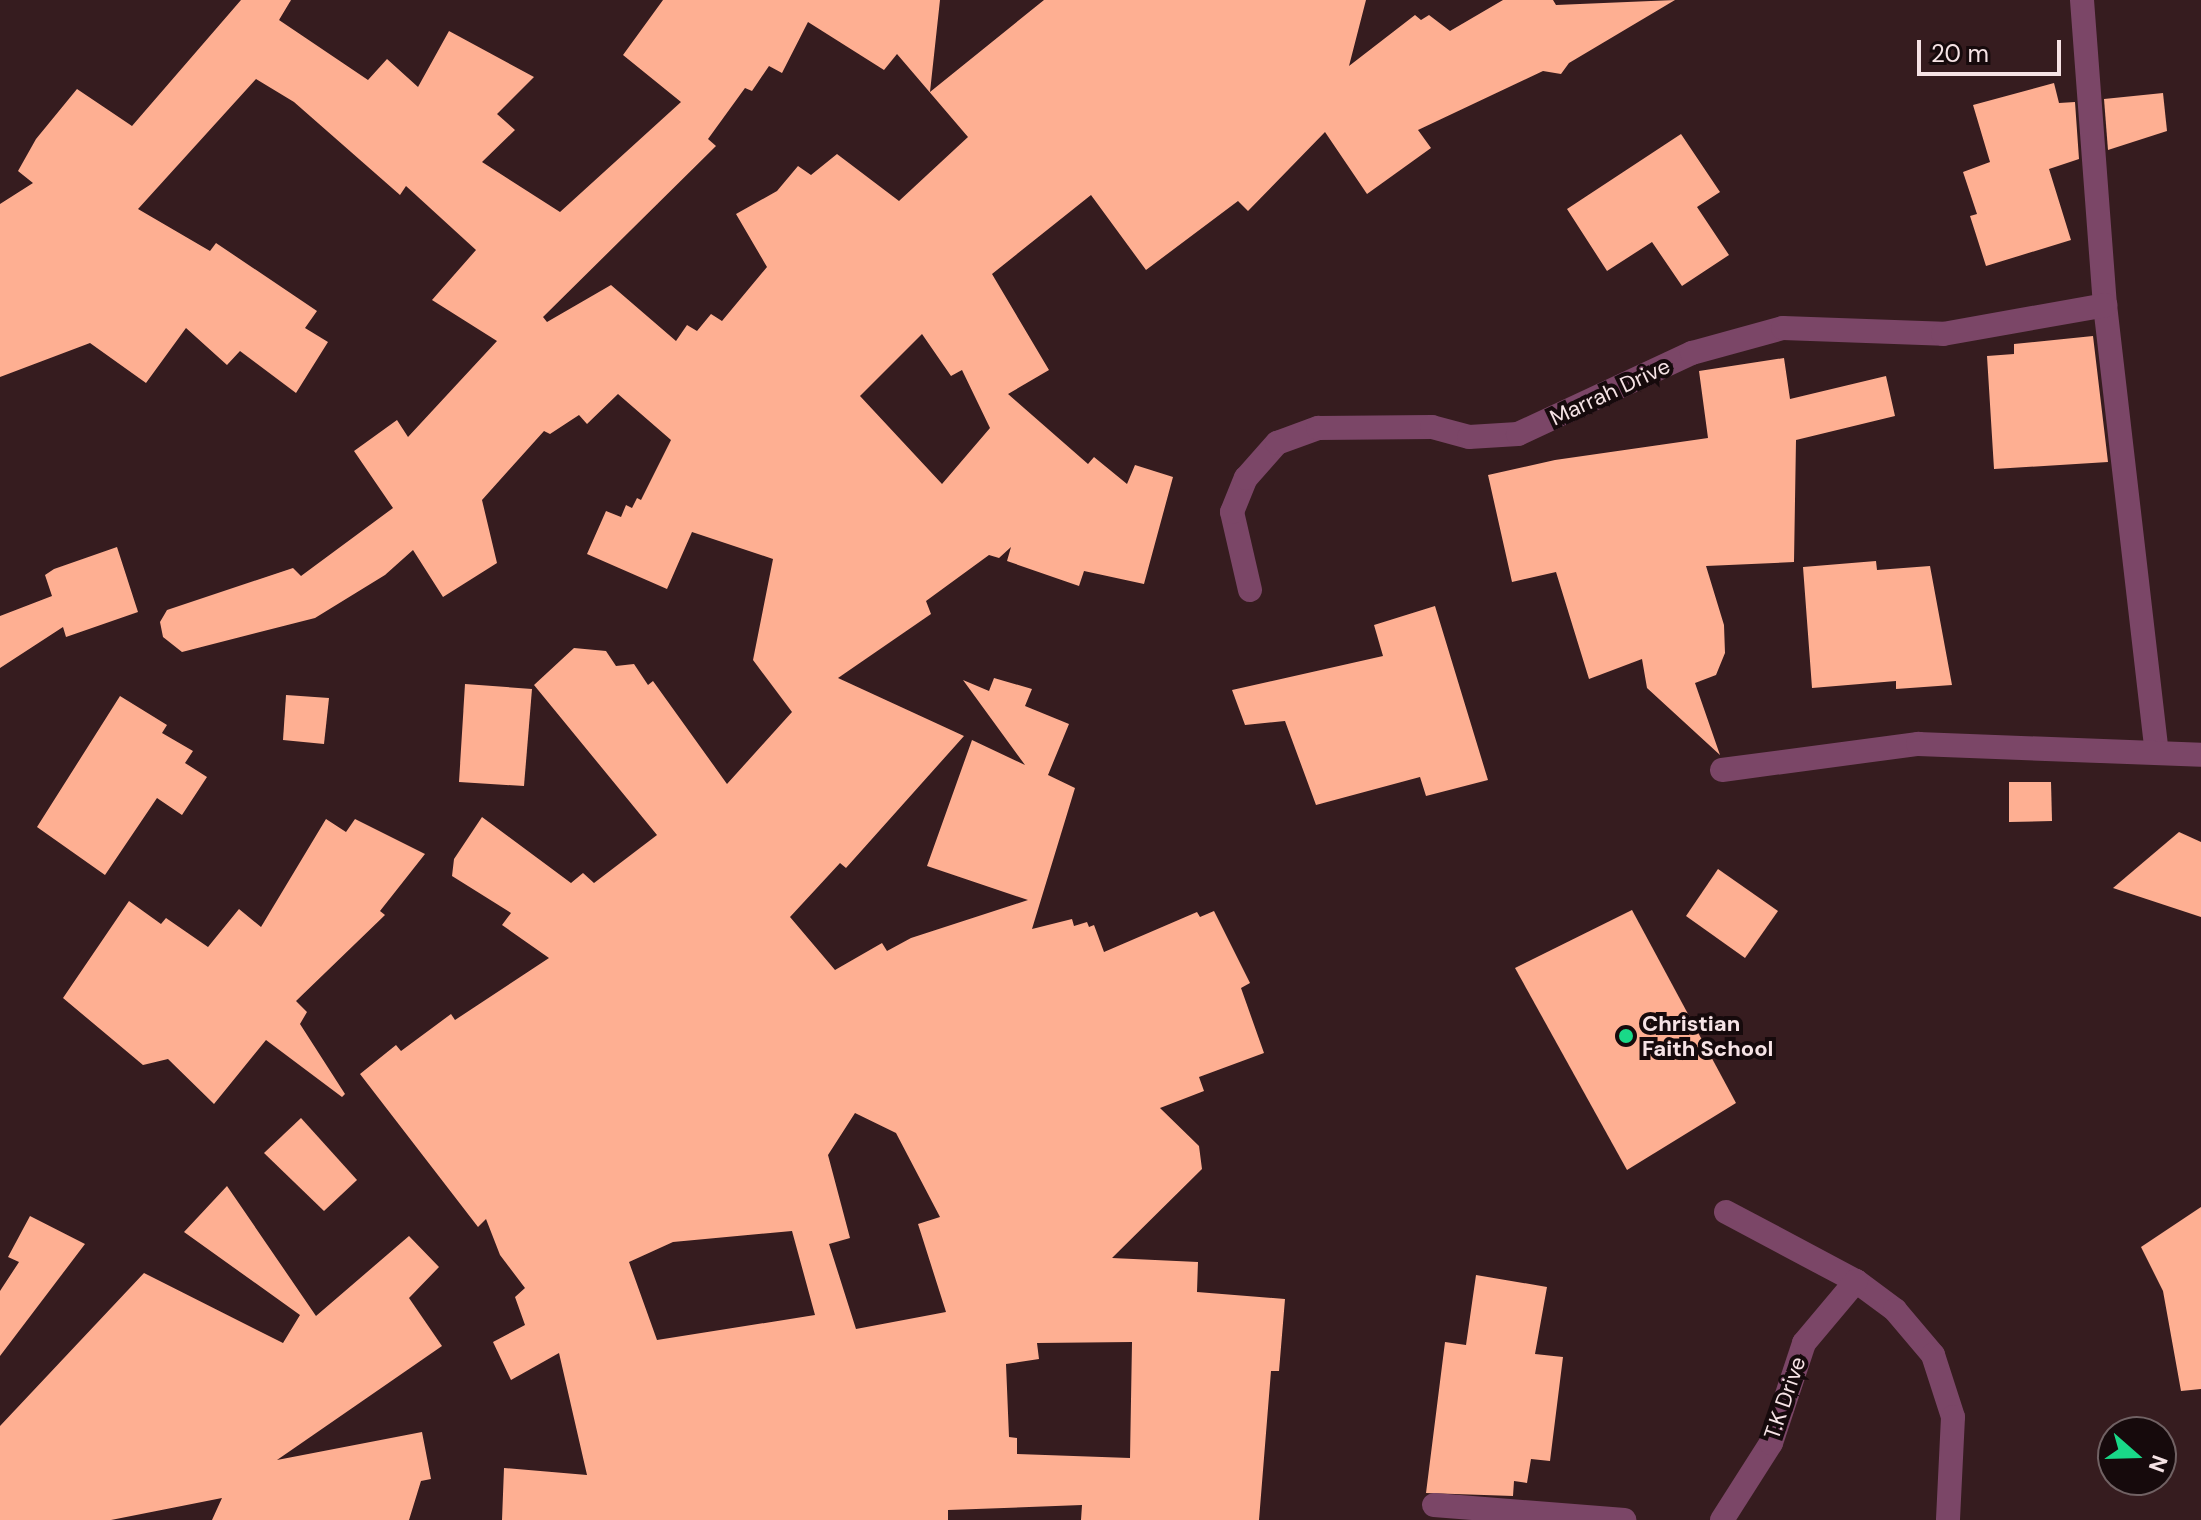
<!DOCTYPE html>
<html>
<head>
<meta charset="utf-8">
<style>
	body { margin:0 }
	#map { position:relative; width:2201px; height:1520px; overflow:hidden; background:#361c1f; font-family:"DM Sans",sans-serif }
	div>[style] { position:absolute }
	.building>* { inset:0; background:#feaf92 }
	.minor>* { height:24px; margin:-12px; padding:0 12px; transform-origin:12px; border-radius:12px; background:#7b4667 }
	.dots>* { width:22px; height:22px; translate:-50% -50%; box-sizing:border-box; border:4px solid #160a0c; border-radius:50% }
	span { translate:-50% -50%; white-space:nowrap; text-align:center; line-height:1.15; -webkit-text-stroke:8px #160a0c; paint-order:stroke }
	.street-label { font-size:22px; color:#f6e3e5 }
	.poi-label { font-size:22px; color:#f6e3e5; font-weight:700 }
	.left { translate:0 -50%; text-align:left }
	.north { position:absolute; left:2097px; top:1416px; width:80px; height:80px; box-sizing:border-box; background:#160a0c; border:2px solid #706163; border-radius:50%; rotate:110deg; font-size:22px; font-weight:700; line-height:32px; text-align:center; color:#f6e3e5 }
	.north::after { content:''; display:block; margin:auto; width:28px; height:36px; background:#19d988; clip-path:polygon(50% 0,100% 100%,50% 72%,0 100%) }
	.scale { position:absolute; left:1917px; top:40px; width:144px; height:36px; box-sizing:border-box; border:4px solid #f6e3e5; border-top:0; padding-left:10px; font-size:24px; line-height:28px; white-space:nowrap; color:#f6e3e5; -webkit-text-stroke:6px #160a0c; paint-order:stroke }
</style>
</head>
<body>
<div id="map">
	<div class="building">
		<div style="clip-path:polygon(evenodd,241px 0,291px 0,279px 20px,368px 80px,387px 59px,418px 87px,449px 31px,534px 77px,497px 114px,515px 130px,482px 162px,560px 212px,681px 102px,623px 55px,663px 0,940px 0,930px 92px,1044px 0,1366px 0,1349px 66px,1415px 15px,1421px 20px,1429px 15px,1450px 31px,1503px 0,1553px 0,1556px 5px,1675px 0,1569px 63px,1561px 74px,1543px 71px,1418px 130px,1431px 148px,1367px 194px,1325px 132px,1248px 211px,1238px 201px,1146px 270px,1091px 195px,992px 274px,1049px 370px,1008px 394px,1088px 464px,1094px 457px,1127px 484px,1135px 465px,1173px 477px,1144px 584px,1084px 571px,1079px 586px,1007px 561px,1011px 547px,999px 558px,989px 555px,926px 601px,931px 614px,838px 678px,964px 736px,846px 868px,840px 863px,790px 917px,835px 970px,882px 943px,887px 951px,911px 938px,1028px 900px,927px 866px,972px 740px,1025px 765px,963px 680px,989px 691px,994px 678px,1032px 689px,1025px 706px,1069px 724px,1048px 775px,1075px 788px,1032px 929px,1072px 919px,1074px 926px,1087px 922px,1089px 927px,1094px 925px,1104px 952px,1197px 912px,1200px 917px,1214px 911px,1250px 983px,1241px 988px,1264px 1053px,1199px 1077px,1204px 1091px,1160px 1108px,1199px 1146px,1202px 1169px,1112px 1258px,1198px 1262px,1197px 1292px,1285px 1299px,1279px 1371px,1271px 1371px,1259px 1520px,1081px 1520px,1082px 1505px,948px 1510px,948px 1520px,502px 1520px,504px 1468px,587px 1475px,559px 1353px,511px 1380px,493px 1342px,525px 1325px,515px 1297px,525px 1288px,500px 1255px,486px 1219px,478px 1227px,360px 1074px,396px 1045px,401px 1051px,451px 1014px,455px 1020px,549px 958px,502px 925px,511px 913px,452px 876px,454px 859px,482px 817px,571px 883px,583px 873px,594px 883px,657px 835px,534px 685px,574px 648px,606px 651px,616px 666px,634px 664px,648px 685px,653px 681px,727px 784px,792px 712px,753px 660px,773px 559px,692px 532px,667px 589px,587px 554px,606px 511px,621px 517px,626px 505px,632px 508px,637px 498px,641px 500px,671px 440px,618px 394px,587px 424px,579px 415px,550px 434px,544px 431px,482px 500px,497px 563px,443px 597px,413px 550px,385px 575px,315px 618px,182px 652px,163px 637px,160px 622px,167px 610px,293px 568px,301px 576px,393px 508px,354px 451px,397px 420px,408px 437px,497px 341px,432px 300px,476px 250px,406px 186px,400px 195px,294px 102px,256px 79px,138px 209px,210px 251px,216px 243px,317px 311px,305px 328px,328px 342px,296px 393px,240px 351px,227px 365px,186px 328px,146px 383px,90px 343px,0 377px,0 204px,33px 183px,18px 171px,36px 139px,77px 89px,132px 126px,241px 0,808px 22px,884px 70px,897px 54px,968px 137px,899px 201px,837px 154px,811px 175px,798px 166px,777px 191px,736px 214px,767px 267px,722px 321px,711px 314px,697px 331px,687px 325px,676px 341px,611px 285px,547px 322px,543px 317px,716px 146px,708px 139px,745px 88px,752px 91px,769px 66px,782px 73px,808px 22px,241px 0,922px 334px,951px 376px,962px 370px,990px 428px,942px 484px,860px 396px,922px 334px,241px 0,855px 1113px,896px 1133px,940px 1217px,918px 1224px,946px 1312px,856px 1329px,829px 1244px,850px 1238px,828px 1155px,855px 1113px,241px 0,792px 1231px,815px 1315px,657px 1340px,629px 1262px,673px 1242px,792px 1231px,241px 0,1132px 1342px,1130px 1458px,1017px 1454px,1017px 1438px,1009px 1437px,1006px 1364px,1039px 1359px,1037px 1343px,1132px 1342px)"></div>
		<div style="clip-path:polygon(2054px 83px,2059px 103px,2075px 102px,2079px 159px,2049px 169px,2071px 240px,1986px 266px,1970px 216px,1977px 214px,1963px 172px,1990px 162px,1973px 105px)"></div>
		<div style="clip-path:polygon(2163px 93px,2167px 131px,2108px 150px,2104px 99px)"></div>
		<div style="clip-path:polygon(1681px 134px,1720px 192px,1697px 207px,1729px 255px,1682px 286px,1652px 242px,1607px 271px,1567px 209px)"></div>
		<div style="clip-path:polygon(2093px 336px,2108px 462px,1994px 469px,1987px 356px,2014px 354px,2014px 344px)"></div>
		<div style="clip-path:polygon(1784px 358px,1790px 399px,1886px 376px,1895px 416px,1796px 440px,1794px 562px,1706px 566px,1724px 625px,1725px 653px,1716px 675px,1695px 683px,1720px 755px,1647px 688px,1642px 659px,1589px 679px,1556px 572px,1512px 582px,1488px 475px,1555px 460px,1708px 438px,1699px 371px)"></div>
		<div style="clip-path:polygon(117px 547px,138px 612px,66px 637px,63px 627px,0 668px,0 616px,52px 596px,45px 575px,54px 569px)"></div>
		<div style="clip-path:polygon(1876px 561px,1877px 570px,1930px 566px,1952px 685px,1896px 689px,1896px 681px,1812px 688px,1803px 567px)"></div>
		<div style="clip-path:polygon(1435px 606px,1488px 780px,1426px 796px,1420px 777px,1316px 805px,1285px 721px,1245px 725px,1232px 690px,1383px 656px,1374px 625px)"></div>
		<div style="clip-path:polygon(465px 684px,532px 689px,524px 786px,459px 782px)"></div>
		<div style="clip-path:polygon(286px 695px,329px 698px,324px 744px,283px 740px)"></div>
		<div style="clip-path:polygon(120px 696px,167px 725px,162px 733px,193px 751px,185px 763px,207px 777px,182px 815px,157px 798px,105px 875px,37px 827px)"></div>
		<div style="clip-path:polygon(2009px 782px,2051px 782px,2052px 821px,2009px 822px)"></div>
		<div style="clip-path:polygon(326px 819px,346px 832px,355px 819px,425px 854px,380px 911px,385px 915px,296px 1001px,307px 1012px,300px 1024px,345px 1094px,342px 1097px,266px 1040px,214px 1104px,168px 1059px,143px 1065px,63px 998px,129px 901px,161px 924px,166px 918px,208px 947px,239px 909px,261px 927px)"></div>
		<div style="clip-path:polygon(2179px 832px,2201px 842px,2201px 917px,2113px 888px)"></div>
		<div style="clip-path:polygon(1718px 869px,1778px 911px,1745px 958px,1686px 916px)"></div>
		<div style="clip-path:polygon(1632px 910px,1736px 1103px,1627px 1170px,1515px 968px)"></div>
		<div style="clip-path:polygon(301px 1118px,357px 1180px,324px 1211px,264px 1153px)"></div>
		<div style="clip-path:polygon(227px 1186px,316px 1316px,409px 1236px,439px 1267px,409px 1298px,442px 1346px,277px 1460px,422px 1432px,431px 1479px,421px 1481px,409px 1520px,212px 1520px,222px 1498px,111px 1520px,0 1520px,0 1426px,144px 1273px,283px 1343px,300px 1315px,184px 1232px)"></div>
		<div style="clip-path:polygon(2201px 1207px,2201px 1389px,2181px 1391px,2163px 1291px,2141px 1247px)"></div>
		<div style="clip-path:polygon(30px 1216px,85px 1244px,0 1356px,0 1291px,19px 1262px,8px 1257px)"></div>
		<div style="clip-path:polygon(1476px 1275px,1547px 1287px,1535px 1354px,1563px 1357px,1550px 1461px,1531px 1459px,1527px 1483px,1514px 1481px,1513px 1496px,1426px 1493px,1445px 1342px,1466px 1345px)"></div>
	</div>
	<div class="minor">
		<div style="left:2082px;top:0;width:306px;rotate:85.7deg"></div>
		<div style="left:2105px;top:305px;width:450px;rotate:83.4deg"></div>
		<div style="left:1250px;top:590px;width:80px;rotate:-103deg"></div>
		<div style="left:1232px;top:512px;width:37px;rotate:-68deg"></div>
		<div style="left:1246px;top:478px;width:47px;rotate:-48.5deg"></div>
		<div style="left:1277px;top:443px;width:44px;rotate:-20.1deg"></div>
		<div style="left:1318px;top:428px;width:114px;rotate:-0.5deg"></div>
		<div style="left:1432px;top:427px;width:38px;rotate:15deg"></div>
		<div style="left:1469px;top:437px;width:49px;rotate:-3.5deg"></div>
		<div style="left:1518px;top:434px;width:192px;rotate:-25deg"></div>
		<div style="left:1692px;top:353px;width:94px;rotate:-15.4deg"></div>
		<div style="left:1783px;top:328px;width:160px;rotate:2.1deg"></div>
		<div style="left:1943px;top:334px;width:165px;rotate:-10.1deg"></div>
		<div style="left:1722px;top:770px;width:198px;rotate:-7.6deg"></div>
		<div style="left:1918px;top:744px;width:283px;rotate:2.2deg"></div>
		<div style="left:1726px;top:1212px;width:147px;rotate:28deg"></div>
		<div style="left:1856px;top:1281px;width:49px;rotate:36.6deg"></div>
		<div style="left:1895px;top:1310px;width:59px;rotate:49.8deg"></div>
		<div style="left:1933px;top:1355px;width:65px;rotate:72.1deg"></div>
		<div style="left:1953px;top:1417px;width:103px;rotate:92.8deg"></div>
		<div style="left:1434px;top:1505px;width:191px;rotate:4.5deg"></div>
		<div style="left:1722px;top:1520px;width:91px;rotate:-57.5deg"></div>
		<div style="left:1771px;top:1443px;width:105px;rotate:-71.7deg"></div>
		<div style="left:1804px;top:1343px;width:81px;rotate:-50deg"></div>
	</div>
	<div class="dots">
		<div style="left:1626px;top:1036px;background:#19d988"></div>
	</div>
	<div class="street-label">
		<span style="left:1610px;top:392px;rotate:-25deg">Marrah Drive</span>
		<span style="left:1785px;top:1398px;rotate:-71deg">T.K Drive</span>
	</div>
	<div class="poi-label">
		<span class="left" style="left:1642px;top:1036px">Christian<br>Faith School</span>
	</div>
	<div class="north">N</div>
	<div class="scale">20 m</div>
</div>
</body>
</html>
